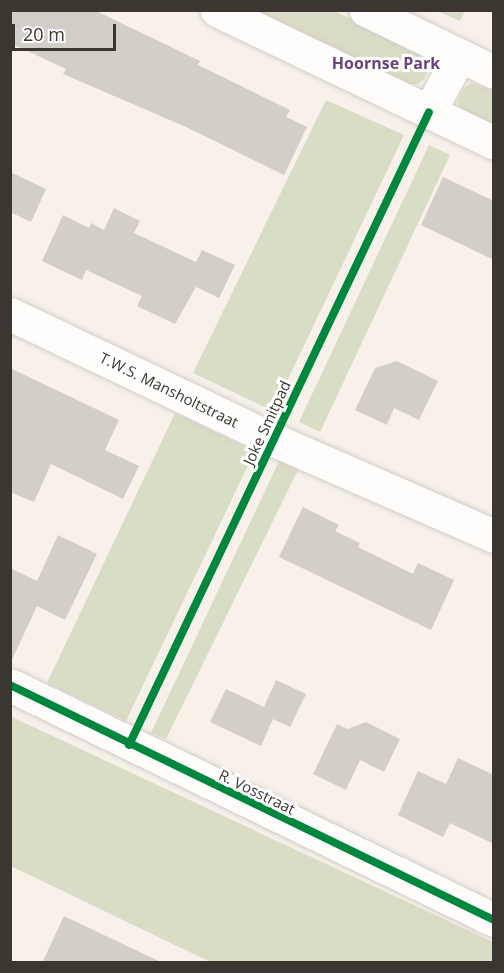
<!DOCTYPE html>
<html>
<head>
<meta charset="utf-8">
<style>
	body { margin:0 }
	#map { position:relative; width:504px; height:973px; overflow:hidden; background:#f7f1ea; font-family:"Open Sans",sans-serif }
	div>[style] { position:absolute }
	.green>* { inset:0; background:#daddc5 }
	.building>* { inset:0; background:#d3cec7 }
	.roads { filter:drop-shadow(0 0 2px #d3cdc7) drop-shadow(0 0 2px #d3cdc7) }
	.minor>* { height:33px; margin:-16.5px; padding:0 16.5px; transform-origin:16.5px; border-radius:16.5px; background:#fefdfc }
	.cycleway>* { height:8px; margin:-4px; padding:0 4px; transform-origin:4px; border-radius:4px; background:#00873e }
	span { translate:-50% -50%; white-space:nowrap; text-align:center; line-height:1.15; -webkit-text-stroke:6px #fff; paint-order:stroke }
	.street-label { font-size:15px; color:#3c3630 }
	.neighbourhood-label { font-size:16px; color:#68437d; font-weight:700 }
	.frame { position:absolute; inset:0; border:12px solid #3c3630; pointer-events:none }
	.scale { position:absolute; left:12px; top:24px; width:104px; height:27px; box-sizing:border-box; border:3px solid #3c3630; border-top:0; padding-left:8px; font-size:18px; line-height:21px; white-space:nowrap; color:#3c3630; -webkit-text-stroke:4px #fff; paint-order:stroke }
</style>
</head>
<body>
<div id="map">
	<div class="green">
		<div style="clip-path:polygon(251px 11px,334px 11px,424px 53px,429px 59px,429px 68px,425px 78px,418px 84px,409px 84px)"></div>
		<div style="clip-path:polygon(437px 11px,465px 10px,465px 11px,460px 21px)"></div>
		<div style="clip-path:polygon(471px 83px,493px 90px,493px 132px,459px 111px,458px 100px,465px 87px)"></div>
		<div style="clip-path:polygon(326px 100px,404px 135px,273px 411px,193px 373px)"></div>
		<div style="clip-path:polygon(429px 145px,450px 155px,320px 432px,299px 422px)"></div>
		<div style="clip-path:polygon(175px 413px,255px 451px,126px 721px,47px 683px)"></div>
		<div style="clip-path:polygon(280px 459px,299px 468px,166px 739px,151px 733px)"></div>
		<div style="clip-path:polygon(10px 716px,493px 942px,493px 962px,210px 962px,11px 866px)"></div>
	</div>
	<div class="building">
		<div style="clip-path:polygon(10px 10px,94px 10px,200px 61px,198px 65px,290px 110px,286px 117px,307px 127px,284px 175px,186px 127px,63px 74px,66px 69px,10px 43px)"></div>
		<div style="clip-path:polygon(10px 172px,46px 189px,31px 222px,10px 212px)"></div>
		<div style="clip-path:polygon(443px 177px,494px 201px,494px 260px,421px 225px)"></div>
		<div style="clip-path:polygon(114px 208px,140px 221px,134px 233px,196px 262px,202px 250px,235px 265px,219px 298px,196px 287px,175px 324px,137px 306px,142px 296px,86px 270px,82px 280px,42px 261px,63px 215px,89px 228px,91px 223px,104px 230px)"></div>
		<div style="clip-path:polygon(397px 361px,438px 381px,419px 420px,394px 408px,387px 425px,355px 410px,375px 368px)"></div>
		<div style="clip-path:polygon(10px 368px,119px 420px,105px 450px,139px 466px,123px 499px,51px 464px,34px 502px,10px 492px)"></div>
		<div style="clip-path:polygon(303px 507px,339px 525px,335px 531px,360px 543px,358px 547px,413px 574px,418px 563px,454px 580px,431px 630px,279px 557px)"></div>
		<div style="clip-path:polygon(58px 535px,97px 554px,65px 620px,37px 606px,10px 664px,10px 568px,37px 581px)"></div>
		<div style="clip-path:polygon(276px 680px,306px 694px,290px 727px,273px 719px,261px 746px,210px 722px,226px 689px,264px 707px)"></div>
		<div style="clip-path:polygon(366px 722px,400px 739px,384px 772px,360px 760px,346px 790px,313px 774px,337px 724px,347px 729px)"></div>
		<div style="clip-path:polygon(458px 758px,494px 775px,494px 844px,450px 823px,443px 837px,398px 815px,418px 771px,446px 784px)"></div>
		<div style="clip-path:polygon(64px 916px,163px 963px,42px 963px)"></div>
	</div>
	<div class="roads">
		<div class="minor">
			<div style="left:217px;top:10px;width:307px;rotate:25.6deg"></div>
			<div style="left:366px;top:10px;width:142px;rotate:25.8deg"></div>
			<div style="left:429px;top:112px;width:64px;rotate:-61.8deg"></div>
			<div style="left:10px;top:314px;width:293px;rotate:25.5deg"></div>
			<div style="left:274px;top:440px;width:240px;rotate:23.6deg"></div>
			<div style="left:10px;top:685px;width:538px;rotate:25.9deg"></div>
		</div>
	</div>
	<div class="cycleway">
		<div style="left:10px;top:685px;width:538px;rotate:25.9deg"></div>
		<div style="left:129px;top:745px;width:700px;rotate:-64.64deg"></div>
	</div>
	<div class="street-label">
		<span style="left:169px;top:390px;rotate:26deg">T.W.S. Mansholtstraat</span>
		<span style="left:267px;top:423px;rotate:-65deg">Joke Smitpad</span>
		<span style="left:257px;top:792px;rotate:26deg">R. Vosstraat</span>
	</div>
	<div class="neighbourhood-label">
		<span style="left:386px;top:63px">Hoornse Park</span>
	</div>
	<div class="frame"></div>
	<div class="scale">20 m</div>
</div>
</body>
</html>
